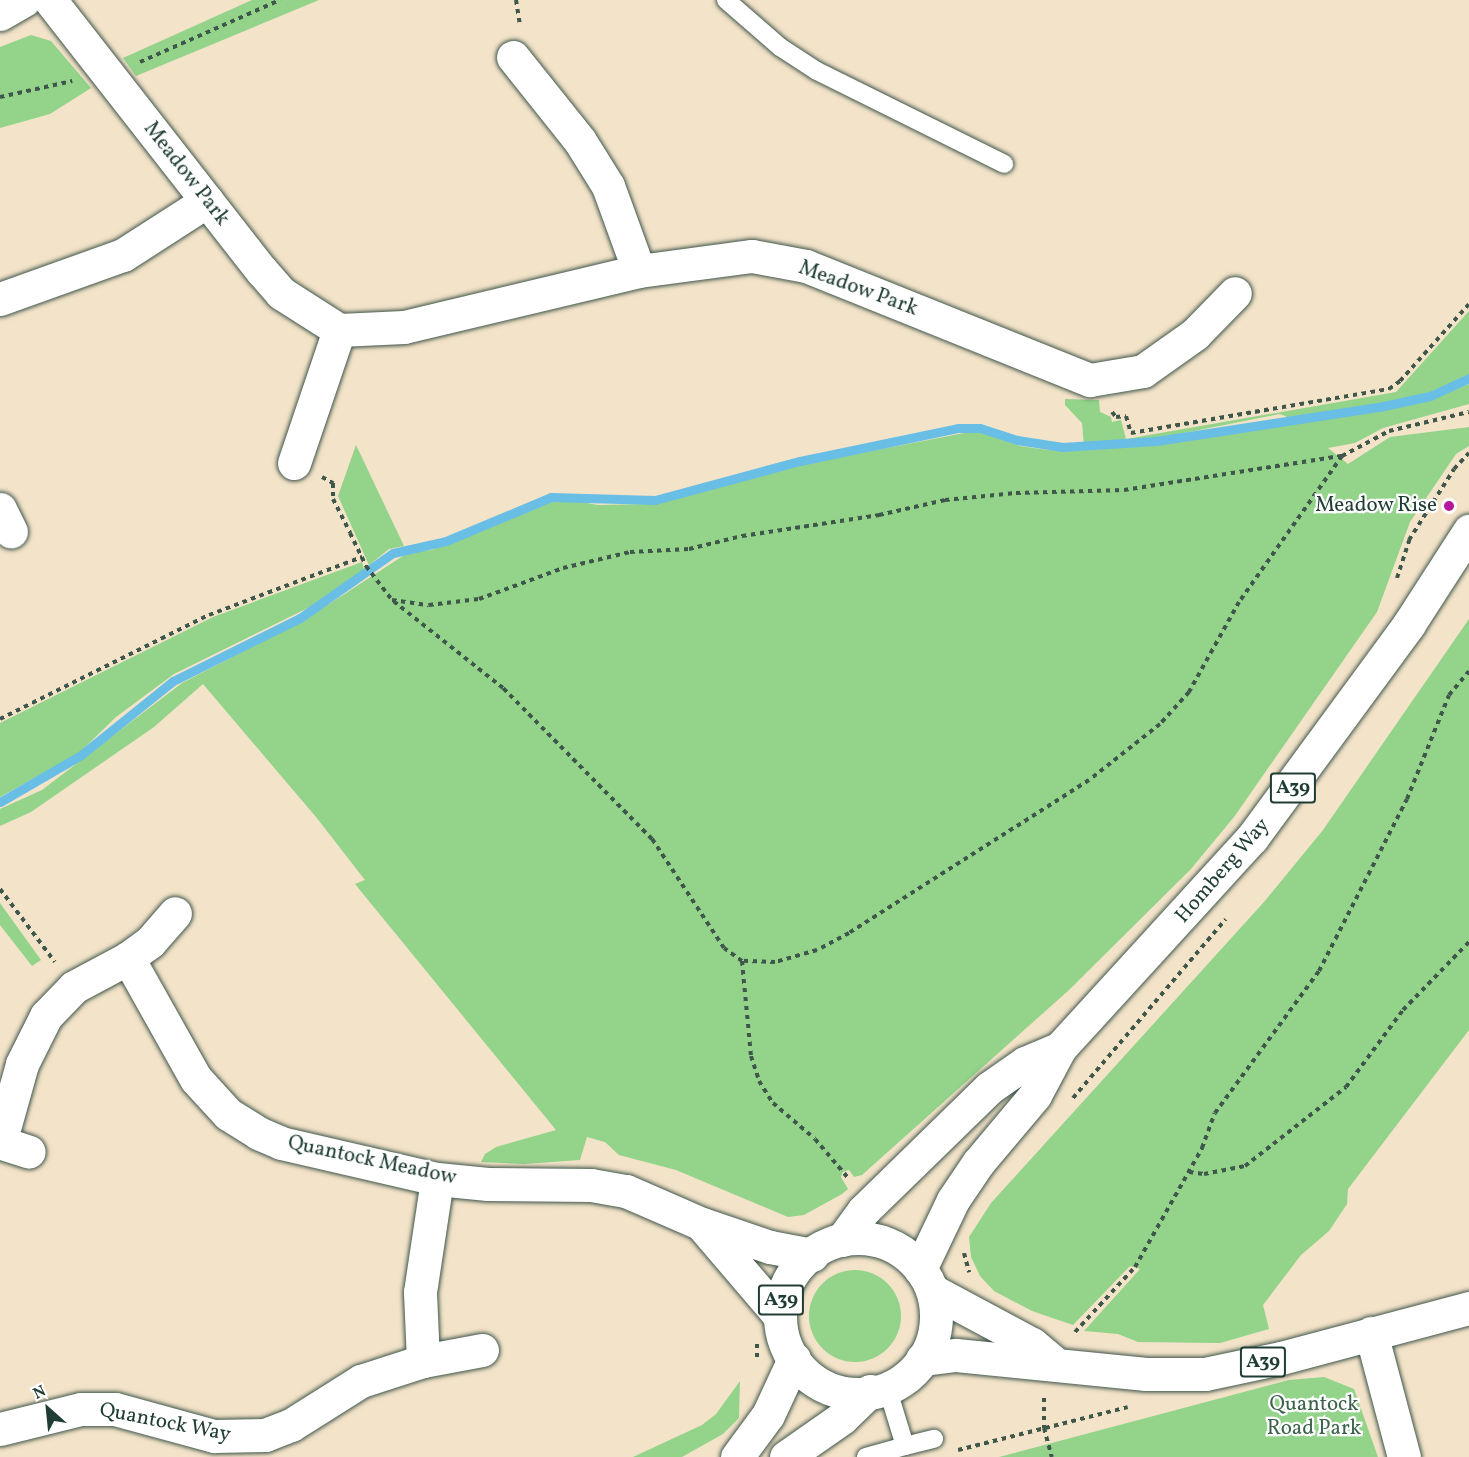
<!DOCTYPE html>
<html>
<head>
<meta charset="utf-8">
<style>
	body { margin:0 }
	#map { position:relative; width:1469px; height:1457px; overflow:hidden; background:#f3e3c9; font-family:Vollkorn,serif }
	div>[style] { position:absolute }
	.green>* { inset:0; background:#93d38a }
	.round { border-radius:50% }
	.stream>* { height:9px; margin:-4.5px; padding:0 4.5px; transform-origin:4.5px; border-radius:4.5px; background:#69bee6 }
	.path>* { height:4px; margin-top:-2px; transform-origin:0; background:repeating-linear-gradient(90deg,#3f564a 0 4.5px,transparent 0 9px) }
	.roads { filter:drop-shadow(0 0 2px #3f564a) drop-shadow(0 0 2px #3f564a) }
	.service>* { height:18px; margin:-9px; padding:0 9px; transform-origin:9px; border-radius:9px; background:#fff }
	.minor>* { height:33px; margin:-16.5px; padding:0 16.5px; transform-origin:16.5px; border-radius:16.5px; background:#fff }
	.primary>* { height:33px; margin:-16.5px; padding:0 16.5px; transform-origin:16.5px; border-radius:16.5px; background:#fff }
	.primary>.ring { margin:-16.5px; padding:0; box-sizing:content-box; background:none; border:33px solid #fff; border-radius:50% }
	.dots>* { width:16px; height:16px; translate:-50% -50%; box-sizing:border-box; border:3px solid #fff; border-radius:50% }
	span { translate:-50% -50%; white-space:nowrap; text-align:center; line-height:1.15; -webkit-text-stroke:4.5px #fff; paint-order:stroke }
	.shield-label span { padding:2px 4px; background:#fff; border:2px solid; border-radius:4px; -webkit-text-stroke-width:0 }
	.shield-label { font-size:20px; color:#1f3d34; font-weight:700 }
	.street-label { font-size:21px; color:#1f3d34 }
	.poi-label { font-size:21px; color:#1f3d34 }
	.right { translate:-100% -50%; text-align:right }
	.park-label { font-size:21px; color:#3c624a }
	.north { position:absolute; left:18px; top:1379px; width:60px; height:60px; -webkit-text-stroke:4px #fff; paint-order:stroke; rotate:333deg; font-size:16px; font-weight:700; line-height:24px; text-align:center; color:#1f3d34 }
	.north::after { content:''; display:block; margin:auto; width:21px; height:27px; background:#1f3d34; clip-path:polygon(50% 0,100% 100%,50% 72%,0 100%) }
</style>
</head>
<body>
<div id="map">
	<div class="green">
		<div style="clip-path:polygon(252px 0,319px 0,136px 76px,123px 58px)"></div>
		<div style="clip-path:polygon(31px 35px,51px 41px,91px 88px,50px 114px,0 128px,0 47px)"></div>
		<div style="clip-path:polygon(1469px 311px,1469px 374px,1426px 395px,1292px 419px,1280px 414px,1154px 439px,1084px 446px,1082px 423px,1065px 405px,1065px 399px,1099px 400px,1100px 412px,1111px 417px,1112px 422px,1121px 420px,1126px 439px,1396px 392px)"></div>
		<div style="clip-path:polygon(1469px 384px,1469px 404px,1383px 428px,1355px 443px,1328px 448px,1348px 464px,1390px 437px,1469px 427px,1469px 446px,1456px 454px,1410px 522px,1377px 612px,1234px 817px,1191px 869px,1069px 990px,862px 1175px,854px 1177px,849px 1170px,843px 1172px,841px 1177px,848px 1189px,842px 1194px,804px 1215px,788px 1217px,676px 1170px,619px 1155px,605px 1142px,587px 1137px,580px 1160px,524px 1164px,481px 1162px,485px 1154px,496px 1147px,556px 1130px,355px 884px,365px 880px,316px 817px,203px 684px,154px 727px,31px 812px,0 826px,0 809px,42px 790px,182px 683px,303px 621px,409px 552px,432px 550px,538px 505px,564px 499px,598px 505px,652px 504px,785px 468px,964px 433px,984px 433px,1020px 446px,1048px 450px,1135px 445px,1386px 409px,1433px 398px)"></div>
		<div style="clip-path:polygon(356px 445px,404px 546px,389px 549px,369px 565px,338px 496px)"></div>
		<div style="clip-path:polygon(362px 562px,364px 570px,330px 597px,174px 674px,116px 717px,79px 753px,0 797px,0 723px,213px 617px)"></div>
		<div style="clip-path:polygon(1469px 619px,1469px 1030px,1348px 1189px,1347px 1204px,1329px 1231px,1301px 1255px,1263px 1305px,1269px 1329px,1220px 1343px,1138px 1342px,1118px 1334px,1084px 1331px,1140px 1269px,1130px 1266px,1073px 1325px,1032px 1311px,994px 1291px,980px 1276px,971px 1257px,969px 1237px,991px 1203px,1264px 902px,1323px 830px)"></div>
		<div style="clip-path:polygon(0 903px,41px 960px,32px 966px,0 925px)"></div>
		<div class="round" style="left:809px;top:1270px;width:92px;height:92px"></div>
		<div style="clip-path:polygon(1324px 1377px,1354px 1389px,1378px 1457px,999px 1457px,1289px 1380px)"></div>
		<div style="clip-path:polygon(740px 1381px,739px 1418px,723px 1434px,682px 1457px,633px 1457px,702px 1425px,716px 1414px)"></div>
	</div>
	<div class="stream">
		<div style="left:0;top:802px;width:94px;rotate:-30.1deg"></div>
		<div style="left:81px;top:755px;width:118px;rotate:-38.8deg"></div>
		<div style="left:173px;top:681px;width:142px;rotate:-26.4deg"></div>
		<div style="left:300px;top:618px;width:113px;rotate:-35deg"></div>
		<div style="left:393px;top:553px;width:54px;rotate:-12.8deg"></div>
		<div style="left:446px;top:541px;width:114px;rotate:-22.7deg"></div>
		<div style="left:551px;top:497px;width:104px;rotate:1.7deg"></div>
		<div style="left:655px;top:500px;width:150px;rotate:-15.1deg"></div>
		<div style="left:800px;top:461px;width:161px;rotate:-11.8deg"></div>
		<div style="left:958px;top:428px;width:22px"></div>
		<div style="left:980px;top:428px;width:39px;rotate:18deg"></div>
		<div style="left:1017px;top:440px;width:46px;rotate:8.8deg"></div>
		<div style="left:1062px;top:447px;width:94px;rotate:-3.7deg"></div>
		<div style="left:1156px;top:441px;width:226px;rotate:-8.7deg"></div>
		<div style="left:1379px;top:407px;width:52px;rotate:-12.2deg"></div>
		<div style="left:1430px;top:396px;width:43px;rotate:-24.8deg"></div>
	</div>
	<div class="path">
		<div style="left:516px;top:0;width:26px;rotate:81deg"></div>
		<div style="left:140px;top:62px;width:153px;rotate:-23.9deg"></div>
		<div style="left:0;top:97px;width:74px;rotate:-12.5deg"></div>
		<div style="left:1112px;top:412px;width:6px;rotate:51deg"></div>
		<div style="left:1116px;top:417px;width:10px;rotate:-6deg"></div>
		<div style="left:1126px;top:416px;width:18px;rotate:74deg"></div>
		<div style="left:1131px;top:433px;width:262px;rotate:-9.7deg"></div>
		<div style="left:1389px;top:389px;width:14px;rotate:-36deg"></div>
		<div style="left:1400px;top:381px;width:103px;rotate:-48.1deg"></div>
		<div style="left:1342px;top:456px;width:179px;rotate:125.2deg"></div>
		<div style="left:1239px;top:602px;width:103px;rotate:119.1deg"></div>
		<div style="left:1189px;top:692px;width:43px;rotate:132.2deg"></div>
		<div style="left:1160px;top:724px;width:90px;rotate:141.7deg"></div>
		<div style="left:1089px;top:780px;width:285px;rotate:147.5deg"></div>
		<div style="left:849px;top:933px;width:36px;rotate:152deg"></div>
		<div style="left:817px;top:950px;width:44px;rotate:164.1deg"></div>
		<div style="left:775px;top:962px;width:33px;rotate:-178deg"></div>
		<div style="left:742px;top:961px;width:22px;rotate:-144deg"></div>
		<div style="left:724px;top:948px;width:131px;rotate:-123.4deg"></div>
		<div style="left:652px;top:839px;width:212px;rotate:-134.6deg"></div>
		<div style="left:503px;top:688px;width:142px;rotate:-141.6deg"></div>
		<div style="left:392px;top:600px;width:37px;rotate:8deg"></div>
		<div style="left:429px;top:605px;width:50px;rotate:-6.8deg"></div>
		<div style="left:479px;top:599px;width:90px;rotate:-20.3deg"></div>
		<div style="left:563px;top:568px;width:69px;rotate:-13.4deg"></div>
		<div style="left:630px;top:552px;width:59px;rotate:-2.9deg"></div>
		<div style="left:689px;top:549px;width:55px;rotate:-13.8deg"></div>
		<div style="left:742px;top:536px;width:139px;rotate:-8.7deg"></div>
		<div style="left:879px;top:515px;width:68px;rotate:-12.8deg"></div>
		<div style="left:945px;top:500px;width:71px;rotate:-5.6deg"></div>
		<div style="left:1016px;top:493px;width:108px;rotate:-1.6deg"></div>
		<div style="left:1124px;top:490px;width:221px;rotate:-8.9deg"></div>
		<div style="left:1342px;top:456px;width:53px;rotate:-28deg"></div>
		<div style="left:1389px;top:431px;width:82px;rotate:-13.4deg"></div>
		<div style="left:322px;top:477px;width:13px;rotate:29deg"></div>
		<div style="left:333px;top:483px;width:16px;rotate:90deg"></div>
		<div style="left:333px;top:499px;width:38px;rotate:63deg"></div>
		<div style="left:350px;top:533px;width:37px;rotate:64deg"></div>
		<div style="left:366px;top:566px;width:43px;rotate:52.6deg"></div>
		<div style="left:1397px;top:578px;width:40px;rotate:-72deg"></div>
		<div style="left:1409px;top:540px;width:84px;rotate:-57.6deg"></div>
		<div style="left:1454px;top:469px;width:22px;rotate:-47deg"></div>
		<div style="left:0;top:719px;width:233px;rotate:-26.5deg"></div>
		<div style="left:209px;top:615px;width:164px;rotate:-20.8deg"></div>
		<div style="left:0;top:889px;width:91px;rotate:53deg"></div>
		<div style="left:742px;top:961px;width:95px;rotate:84.6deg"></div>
		<div style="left:751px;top:1056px;width:26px;rotate:72deg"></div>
		<div style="left:759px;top:1081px;width:26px;rotate:58deg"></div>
		<div style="left:773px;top:1103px;width:55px;rotate:40.6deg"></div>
		<div style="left:815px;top:1139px;width:52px;rotate:49.6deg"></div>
		<div style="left:1073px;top:1098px;width:235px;rotate:-49.5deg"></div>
		<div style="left:1189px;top:1172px;width:15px;rotate:8deg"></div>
		<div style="left:1204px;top:1174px;width:42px;rotate:-11deg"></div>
		<div style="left:1245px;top:1166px;width:128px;rotate:-38deg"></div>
		<div style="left:1346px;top:1087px;width:96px;rotate:-53.5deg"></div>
		<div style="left:1403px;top:1010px;width:95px;rotate:-45.9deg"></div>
		<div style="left:964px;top:1253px;width:20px;rotate:75deg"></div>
		<div style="left:1075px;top:1332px;width:88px;rotate:-47.3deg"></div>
		<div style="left:1135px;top:1267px;width:137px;rotate:-60.6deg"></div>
		<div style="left:1202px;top:1148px;width:37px;rotate:-70deg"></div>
		<div style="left:1215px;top:1113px;width:176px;rotate:-53.8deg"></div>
		<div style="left:1319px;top:971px;width:193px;rotate:-62.9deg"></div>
		<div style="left:1407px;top:799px;width:112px;rotate:-68deg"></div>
		<div style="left:1449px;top:695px;width:31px;rotate:-50deg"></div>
		<div style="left:757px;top:1357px;width:16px;rotate:-90deg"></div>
		<div style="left:1044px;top:1398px;width:30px;rotate:90deg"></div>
		<div style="left:1044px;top:1428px;width:30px;rotate:75deg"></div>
		<div style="left:958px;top:1450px;width:175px;rotate:-14.2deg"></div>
	</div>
	<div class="roads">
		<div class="service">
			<div style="left:726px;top:0;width:72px;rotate:41deg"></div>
			<div style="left:780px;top:47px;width:44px;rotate:33deg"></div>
			<div style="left:817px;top:71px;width:209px;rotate:26.4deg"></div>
			<div style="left:905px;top:1446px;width:30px;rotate:-14deg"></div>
			<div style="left:866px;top:1457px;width:41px;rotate:-15.8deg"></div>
			<div style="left:905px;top:1446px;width:62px;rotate:-107deg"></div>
		</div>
		<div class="minor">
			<div style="left:50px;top:0;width:344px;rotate:52deg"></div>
			<div style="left:262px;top:271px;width:29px;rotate:49deg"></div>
			<div style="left:281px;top:293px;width:69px;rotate:32.5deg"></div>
			<div style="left:0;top:14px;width:28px;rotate:-30deg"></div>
			<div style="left:513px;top:57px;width:107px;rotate:51.4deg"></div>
			<div style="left:580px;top:141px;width:53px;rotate:58.1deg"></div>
			<div style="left:608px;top:186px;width:90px;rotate:70deg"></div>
			<div style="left:0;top:299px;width:131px;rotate:-19.7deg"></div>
			<div style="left:123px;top:255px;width:100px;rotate:-32.7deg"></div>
			<div style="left:294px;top:463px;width:140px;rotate:-71.3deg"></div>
			<div style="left:339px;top:330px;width:65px;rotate:-2.6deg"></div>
			<div style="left:404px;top:327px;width:242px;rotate:-13.4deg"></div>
			<div style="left:639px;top:271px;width:114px;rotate:-7.6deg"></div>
			<div style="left:752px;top:256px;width:55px;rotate:10.5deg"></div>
			<div style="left:806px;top:266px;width:306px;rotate:21.9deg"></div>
			<div style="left:1090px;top:380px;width:54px;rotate:-9.6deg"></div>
			<div style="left:1143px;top:371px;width:64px;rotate:-35.4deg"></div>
			<div style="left:1195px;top:334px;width:57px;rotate:-45.7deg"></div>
			<div style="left:0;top:509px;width:25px;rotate:64deg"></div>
			<div style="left:128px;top:958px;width:27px;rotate:-36deg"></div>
			<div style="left:150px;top:942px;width:38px;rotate:-49deg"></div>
			<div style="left:0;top:1143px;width:82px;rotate:-74.4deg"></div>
			<div style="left:22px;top:1064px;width:54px;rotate:-63.4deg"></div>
			<div style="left:46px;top:1016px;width:40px;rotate:-46deg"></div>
			<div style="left:74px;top:987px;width:61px;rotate:-28.2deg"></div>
			<div style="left:128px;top:958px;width:139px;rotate:60.7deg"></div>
			<div style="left:196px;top:1079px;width:47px;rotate:47.6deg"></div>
			<div style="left:228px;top:1114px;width:36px;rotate:32deg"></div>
			<div style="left:258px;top:1133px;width:25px;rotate:23deg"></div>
			<div style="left:281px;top:1143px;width:160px;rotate:13deg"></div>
			<div style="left:437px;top:1179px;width:51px;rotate:5.6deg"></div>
			<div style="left:488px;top:1184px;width:103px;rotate:0.6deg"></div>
			<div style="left:591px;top:1185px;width:36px;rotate:10deg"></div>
			<div style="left:626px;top:1191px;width:83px;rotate:23.5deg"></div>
			<div style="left:702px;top:1224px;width:72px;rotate:18.7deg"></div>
			<div style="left:770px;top:1247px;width:43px;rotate:10.8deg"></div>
			<div style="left:2px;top:1143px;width:28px;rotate:18deg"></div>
			<div style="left:702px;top:1225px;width:118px;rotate:49.5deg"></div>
			<div style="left:1371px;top:1333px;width:128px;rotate:75.1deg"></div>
			<div style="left:423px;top:1361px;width:69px;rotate:-92.5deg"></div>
			<div style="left:420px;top:1292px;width:114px;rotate:-81.4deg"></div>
			<div style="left:0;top:1429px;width:83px;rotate:-13.9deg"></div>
			<div style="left:81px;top:1409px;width:34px"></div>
			<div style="left:115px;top:1409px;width:103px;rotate:15.3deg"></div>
			<div style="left:214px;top:1436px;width:51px;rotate:-1.1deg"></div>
			<div style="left:265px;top:1435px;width:28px;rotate:-21deg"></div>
			<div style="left:291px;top:1425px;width:83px;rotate:-32.2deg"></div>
			<div style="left:361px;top:1381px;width:65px;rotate:-17.9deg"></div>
			<div style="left:423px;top:1361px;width:60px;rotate:-10.6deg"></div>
		</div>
		<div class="primary">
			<div class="ring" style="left:780px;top:1238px;width:123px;height:123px"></div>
			<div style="left:842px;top:1240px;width:36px;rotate:-54deg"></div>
			<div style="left:863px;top:1211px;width:176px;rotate:-44.3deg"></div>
			<div style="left:989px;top:1088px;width:44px;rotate:-34.8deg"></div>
			<div style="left:1025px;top:1063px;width:38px;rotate:-23deg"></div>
			<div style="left:920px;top:1269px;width:76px;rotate:-64.4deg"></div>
			<div style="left:953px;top:1200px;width:45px;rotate:-56deg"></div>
			<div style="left:978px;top:1163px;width:89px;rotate:-50deg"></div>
			<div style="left:1035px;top:1095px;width:53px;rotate:-62deg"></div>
			<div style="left:1060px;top:1048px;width:285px;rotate:-47.6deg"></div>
			<div style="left:1252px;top:838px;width:265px;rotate:-53.7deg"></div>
			<div style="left:1409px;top:624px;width:111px;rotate:-57.2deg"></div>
			<div style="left:935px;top:1292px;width:110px;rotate:28.2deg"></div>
			<div style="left:1032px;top:1344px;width:26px;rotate:40deg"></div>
			<div style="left:922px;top:1359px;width:34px;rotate:-7deg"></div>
			<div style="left:956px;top:1355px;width:191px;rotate:5.7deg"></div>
			<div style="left:1146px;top:1374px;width:59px"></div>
			<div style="left:1205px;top:1374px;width:78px;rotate:-11.9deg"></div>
			<div style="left:1281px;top:1358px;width:195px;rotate:-14.9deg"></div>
			<div style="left:737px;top:1457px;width:52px;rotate:-53.6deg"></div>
			<div style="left:768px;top:1415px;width:62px;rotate:-65.1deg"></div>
			<div style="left:786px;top:1457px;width:68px;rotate:-34.9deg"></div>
			<div style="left:842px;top:1418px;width:39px;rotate:-44deg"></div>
		</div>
	</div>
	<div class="dots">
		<div style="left:1449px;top:506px;background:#b5179e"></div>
	</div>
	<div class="shield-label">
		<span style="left:1293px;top:788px">A39</span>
		<span style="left:781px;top:1300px">A39</span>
		<span style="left:1263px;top:1362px">A39</span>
	</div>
	<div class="street-label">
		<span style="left:186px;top:174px;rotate:52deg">Meadow Park</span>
		<span style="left:858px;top:289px;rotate:20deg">Meadow Park</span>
		<span style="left:1223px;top:871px;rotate:-49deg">Homberg Way</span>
		<span style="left:372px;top:1161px;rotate:12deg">Quantock Meadow</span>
		<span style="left:165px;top:1423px;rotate:11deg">Quantock Way</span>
	</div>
	<div class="poi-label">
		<span class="right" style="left:1437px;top:506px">Meadow Rise</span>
	</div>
	<div class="park-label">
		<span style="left:1314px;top:1417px">Quantock<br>Road Park</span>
	</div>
	<div class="north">N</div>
</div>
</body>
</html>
